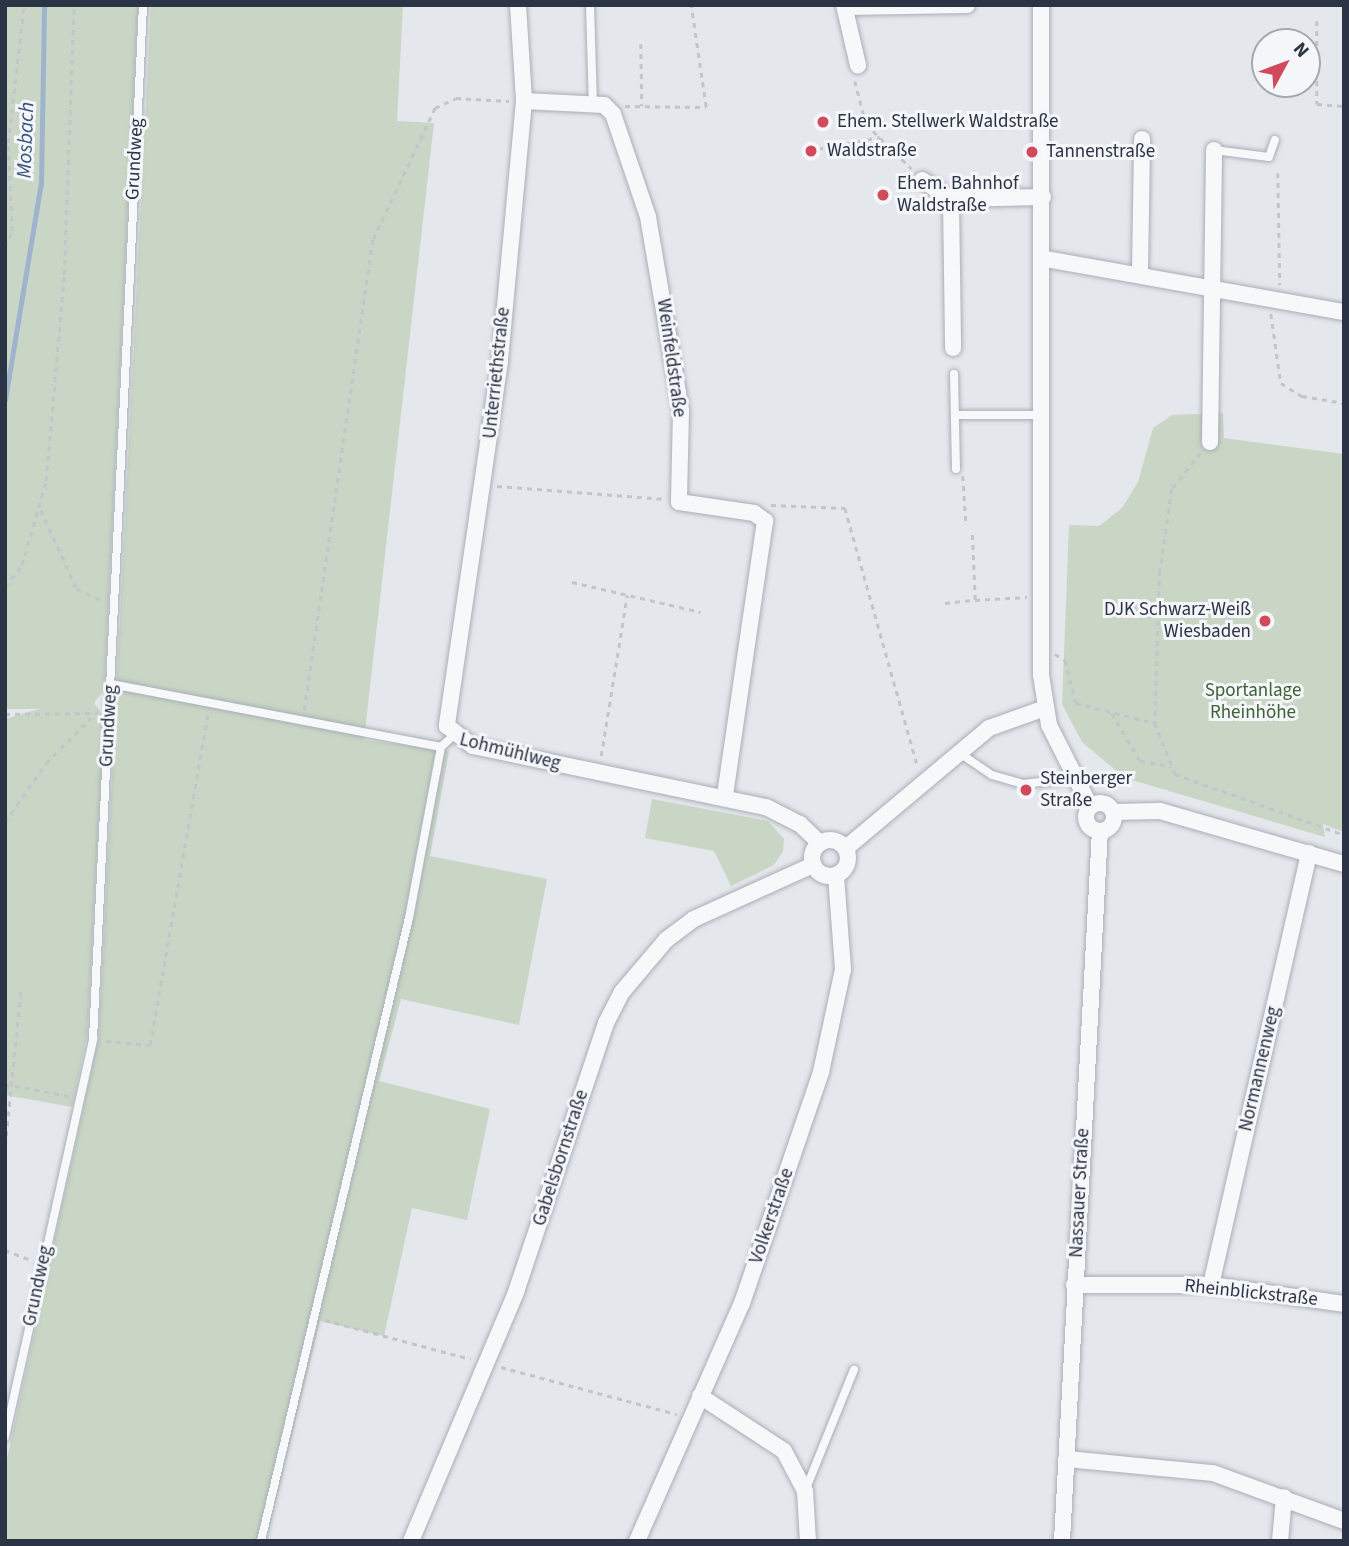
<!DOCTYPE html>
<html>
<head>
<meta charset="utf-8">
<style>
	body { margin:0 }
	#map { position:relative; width:1349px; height:1546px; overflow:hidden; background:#e4e7ec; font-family:"Source Sans 3",sans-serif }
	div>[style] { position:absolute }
	.green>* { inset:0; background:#c9d6c5 }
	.stream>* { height:4.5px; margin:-2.25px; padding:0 2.25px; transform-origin:2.25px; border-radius:2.25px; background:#9fb4cc }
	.path>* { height:2.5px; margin-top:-1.25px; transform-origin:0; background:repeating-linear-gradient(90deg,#c2c5cb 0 5px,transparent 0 10px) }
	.roads { filter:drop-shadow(0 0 2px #a9aeb7) drop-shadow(0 0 2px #a9aeb7) }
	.service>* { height:8px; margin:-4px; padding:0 4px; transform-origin:4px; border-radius:4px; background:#f7f8fa }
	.minor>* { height:16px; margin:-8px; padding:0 8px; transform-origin:8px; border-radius:8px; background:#f7f8fa }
	.minor>.ring { margin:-8px; padding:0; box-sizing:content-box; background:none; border:16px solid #f7f8fa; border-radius:50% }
	.dots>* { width:19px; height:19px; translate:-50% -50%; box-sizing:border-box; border:4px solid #f4f6f9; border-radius:50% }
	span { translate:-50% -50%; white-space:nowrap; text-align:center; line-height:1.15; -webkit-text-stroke:6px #f4f6f9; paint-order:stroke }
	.poi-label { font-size:19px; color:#2b3445 }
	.left { translate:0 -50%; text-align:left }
	.right { translate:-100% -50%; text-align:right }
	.street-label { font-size:19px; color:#2b3445 }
	.park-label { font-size:19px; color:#3f6138 }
	.water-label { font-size:21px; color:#34527a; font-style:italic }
	.frame { position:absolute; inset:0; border:7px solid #2b3445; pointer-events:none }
	.north { position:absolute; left:1251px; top:28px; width:70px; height:70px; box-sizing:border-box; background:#f4f6f9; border:2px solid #a4a8b1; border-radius:50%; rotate:49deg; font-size:19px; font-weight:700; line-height:28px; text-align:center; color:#2b3445 }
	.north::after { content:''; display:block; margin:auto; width:24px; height:32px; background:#d1495b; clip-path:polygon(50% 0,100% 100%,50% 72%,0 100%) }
</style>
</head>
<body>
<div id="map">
	<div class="green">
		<div style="clip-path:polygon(5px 5px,138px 5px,104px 690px,94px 703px,104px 716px,87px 1036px,72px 1107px,5px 1095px,5px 719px,39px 709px,5px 709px)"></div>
		<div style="clip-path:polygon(151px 5px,403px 5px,397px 121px,434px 123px,364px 740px,449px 751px,430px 856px,547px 879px,519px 1025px,401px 999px,379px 1081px,490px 1109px,467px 1220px,412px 1208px,384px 1336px,320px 1321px,266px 1541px,5px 1541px,5px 1468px,99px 1036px)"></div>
		<div style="clip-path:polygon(1223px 413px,1224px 438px,1344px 454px,1344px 832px,1323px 824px,1325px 837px,1125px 778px,1082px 742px,1062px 704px,1069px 525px,1099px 526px,1122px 508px,1138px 482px,1153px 428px,1172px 415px)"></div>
		<div style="clip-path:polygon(652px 799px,768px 821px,784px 839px,783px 851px,774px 865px,731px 886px,714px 851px,645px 838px)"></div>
	</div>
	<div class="stream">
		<div style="left:5px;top:400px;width:220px;rotate:-80.6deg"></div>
		<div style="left:41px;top:183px;width:178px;rotate:-89deg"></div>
	</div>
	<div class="path">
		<div style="left:1317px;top:21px;width:83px;rotate:90deg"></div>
		<div style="left:1317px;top:104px;width:27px;rotate:4deg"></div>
		<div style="left:641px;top:44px;width:62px;rotate:89.1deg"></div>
		<div style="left:855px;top:81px;width:44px;rotate:75.7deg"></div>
		<div style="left:866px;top:124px;width:64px;rotate:44.4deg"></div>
		<div style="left:625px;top:106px;width:81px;rotate:0.7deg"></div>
		<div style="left:706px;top:107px;width:103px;rotate:-98.4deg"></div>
		<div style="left:818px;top:149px;width:63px;rotate:-11deg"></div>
		<div style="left:1278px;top:173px;width:112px;rotate:89deg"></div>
		<div style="left:5px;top:247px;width:17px;rotate:-66deg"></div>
		<div style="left:12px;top:231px;width:88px;rotate:-92.6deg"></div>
		<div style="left:8px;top:143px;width:139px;rotate:-83.4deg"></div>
		<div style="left:1271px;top:314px;width:70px;rotate:81.8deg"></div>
		<div style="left:1281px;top:383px;width:25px;rotate:32deg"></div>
		<div style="left:1302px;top:396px;width:43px;rotate:9.5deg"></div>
		<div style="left:1201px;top:453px;width:46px;rotate:128.9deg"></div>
		<div style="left:1172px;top:489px;width:83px;rotate:98.3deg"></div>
		<div style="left:1160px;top:571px;width:152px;rotate:91.9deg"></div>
		<div style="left:1155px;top:723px;width:55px;rotate:68.6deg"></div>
		<div style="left:1175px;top:774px;width:180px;rotate:19.8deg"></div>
		<div style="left:963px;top:476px;width:46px;rotate:86.3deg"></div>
		<div style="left:497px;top:486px;width:169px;rotate:4.4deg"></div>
		<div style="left:771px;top:505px;width:74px;rotate:2.3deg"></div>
		<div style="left:845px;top:508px;width:269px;rotate:74.3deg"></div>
		<div style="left:41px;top:510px;width:87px;rotate:65.5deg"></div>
		<div style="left:77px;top:589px;width:29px;rotate:25deg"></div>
		<div style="left:572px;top:582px;width:132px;rotate:13.1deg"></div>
		<div style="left:5px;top:587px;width:28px;rotate:-52deg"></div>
		<div style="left:22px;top:565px;width:87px;rotate:-74.1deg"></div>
		<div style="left:46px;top:481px;width:207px;rotate:-85deg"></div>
		<div style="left:64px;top:275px;width:270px;rotate:-87.9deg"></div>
		<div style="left:975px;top:600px;width:52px;rotate:-3.3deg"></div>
		<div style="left:945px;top:603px;width:30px;rotate:-6deg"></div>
		<div style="left:975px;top:600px;width:69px;rotate:-92.5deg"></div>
		<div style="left:1055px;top:654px;width:12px;rotate:31deg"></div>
		<div style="left:1065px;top:660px;width:44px;rotate:75.7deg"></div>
		<div style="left:1076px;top:703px;width:81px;rotate:14.2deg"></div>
		<div style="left:304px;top:710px;width:476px;rotate:-81.7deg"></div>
		<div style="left:373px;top:239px;width:145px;rotate:-64.7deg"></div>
		<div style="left:435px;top:108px;width:23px;rotate:-25deg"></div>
		<div style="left:456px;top:98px;width:53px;rotate:3.2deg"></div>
		<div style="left:1112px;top:713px;width:56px;rotate:59.7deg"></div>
		<div style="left:1140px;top:761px;width:32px;rotate:9deg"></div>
		<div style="left:5px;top:714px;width:93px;rotate:-0.6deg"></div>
		<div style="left:5px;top:744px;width:76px;rotate:89.2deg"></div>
		<div style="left:601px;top:756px;width:163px;rotate:-80.8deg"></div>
		<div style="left:5px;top:822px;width:72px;rotate:-55.2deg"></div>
		<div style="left:46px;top:763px;width:64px;rotate:-45deg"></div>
		<div style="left:106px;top:1041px;width:44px;rotate:5.2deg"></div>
		<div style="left:150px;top:1045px;width:337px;rotate:-80.1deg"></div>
		<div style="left:5px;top:1084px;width:65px;rotate:10.6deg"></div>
		<div style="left:5px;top:1146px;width:158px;rotate:-84.2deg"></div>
		<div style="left:5px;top:1250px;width:30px;rotate:21deg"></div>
		<div style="left:325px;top:1320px;width:151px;rotate:15deg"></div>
		<div style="left:501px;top:1367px;width:182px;rotate:15deg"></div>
	</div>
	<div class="roads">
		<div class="service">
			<div style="left:590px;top:5px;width:100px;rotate:88.3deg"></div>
			<div style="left:1214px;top:150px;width:55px;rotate:7.3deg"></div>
			<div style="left:1269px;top:157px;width:18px;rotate:-71deg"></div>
			<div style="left:954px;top:374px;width:95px;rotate:88.8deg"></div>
			<div style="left:955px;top:415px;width:86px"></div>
			<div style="left:111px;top:684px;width:336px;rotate:10.8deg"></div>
			<div style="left:441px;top:747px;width:16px;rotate:-43deg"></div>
			<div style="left:958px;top:752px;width:41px;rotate:34.1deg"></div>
			<div style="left:992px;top:775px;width:33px;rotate:16deg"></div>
			<div style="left:1024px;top:784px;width:49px;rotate:-7deg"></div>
			<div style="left:5px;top:1437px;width:408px;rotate:-77.5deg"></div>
			<div style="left:93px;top:1039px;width:1035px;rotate:-87.23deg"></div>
			<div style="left:805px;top:1491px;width:131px;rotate:-68deg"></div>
			<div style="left:261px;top:1541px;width:640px;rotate:-76.64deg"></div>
			<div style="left:409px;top:918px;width:174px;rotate:-79.4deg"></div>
		</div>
		<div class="minor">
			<div style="left:518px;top:5px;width:96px;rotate:86.4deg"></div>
			<div style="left:524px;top:101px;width:261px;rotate:95.3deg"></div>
			<div style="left:500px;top:361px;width:369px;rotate:98.3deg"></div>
			<div style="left:447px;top:726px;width:33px;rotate:38deg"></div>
			<div style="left:473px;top:746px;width:299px;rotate:11.8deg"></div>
			<div style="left:766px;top:807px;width:38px;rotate:27deg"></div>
			<div style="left:800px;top:824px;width:28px;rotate:44deg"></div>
			<div style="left:844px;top:5px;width:62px;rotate:76.9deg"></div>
			<div style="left:1041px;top:5px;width:670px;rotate:90deg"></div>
			<div style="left:1041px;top:675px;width:51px;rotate:80.9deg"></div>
			<div style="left:1049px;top:725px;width:91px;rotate:63.2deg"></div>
			<div style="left:845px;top:7px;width:122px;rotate:-0.9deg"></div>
			<div style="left:524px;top:101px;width:80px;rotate:2.9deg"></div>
			<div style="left:604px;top:105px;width:13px;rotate:45deg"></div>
			<div style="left:613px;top:114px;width:109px;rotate:71.2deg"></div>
			<div style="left:648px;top:217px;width:197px;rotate:80.3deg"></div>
			<div style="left:681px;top:411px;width:91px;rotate:91.3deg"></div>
			<div style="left:679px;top:502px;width:76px;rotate:8.3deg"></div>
			<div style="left:754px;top:513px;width:14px;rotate:36deg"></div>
			<div style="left:765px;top:521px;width:278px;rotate:98.3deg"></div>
			<div style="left:922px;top:180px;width:35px;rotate:33deg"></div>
			<div style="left:951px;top:199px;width:92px;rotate:-1.2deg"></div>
			<div style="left:951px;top:199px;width:149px;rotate:89.2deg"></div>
			<div style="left:1046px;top:259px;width:303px;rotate:10.1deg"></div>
			<div style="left:1140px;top:272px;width:133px;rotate:-89.1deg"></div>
			<div style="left:1210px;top:442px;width:292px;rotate:-89.2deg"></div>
			<div class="ring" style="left:1086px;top:803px;width:12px;height:12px"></div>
			<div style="left:1113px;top:812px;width:47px;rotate:-1.2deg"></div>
			<div style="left:1160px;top:811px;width:191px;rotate:16.1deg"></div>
			<div class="ring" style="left:812px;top:840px;width:20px;height:20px"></div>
			<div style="left:846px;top:848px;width:187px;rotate:-40deg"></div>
			<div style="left:989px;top:728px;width:59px;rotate:-19.7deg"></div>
			<div style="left:1074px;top:1285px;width:137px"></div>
			<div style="left:1211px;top:1285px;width:134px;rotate:8.1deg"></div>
			<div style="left:1211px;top:1285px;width:443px;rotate:-77.2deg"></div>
			<div style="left:700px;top:1396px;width:100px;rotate:33.2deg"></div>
			<div style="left:784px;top:1451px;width:45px;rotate:62.3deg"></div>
			<div style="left:805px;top:1491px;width:50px;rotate:86.6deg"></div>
			<div style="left:1067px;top:1459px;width:147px;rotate:5.5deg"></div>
			<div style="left:1213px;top:1473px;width:140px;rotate:20.1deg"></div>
			<div style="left:411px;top:1541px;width:270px;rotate:-67.1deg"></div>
			<div style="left:516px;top:1292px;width:284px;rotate:-71.5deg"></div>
			<div style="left:606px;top:1023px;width:35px;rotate:-63deg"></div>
			<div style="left:622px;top:992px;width:68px;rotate:-49.8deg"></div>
			<div style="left:666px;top:940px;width:35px;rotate:-37deg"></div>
			<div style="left:694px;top:919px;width:131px;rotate:-24.4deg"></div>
			<div style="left:637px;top:1541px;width:260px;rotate:-66.2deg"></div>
			<div style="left:742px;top:1303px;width:244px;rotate:-71.1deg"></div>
			<div style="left:821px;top:1072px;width:105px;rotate:-77.9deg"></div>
			<div style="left:843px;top:969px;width:93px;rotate:-94.3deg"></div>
			<div style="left:1062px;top:1541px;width:711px;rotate:-86.94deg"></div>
			<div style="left:1280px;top:1541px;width:44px;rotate:-84.8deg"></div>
		</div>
	</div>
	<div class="dots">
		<div style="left:823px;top:122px;background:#d1495b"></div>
		<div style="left:811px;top:151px;background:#d1495b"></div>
		<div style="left:1032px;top:152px;background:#d1495b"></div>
		<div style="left:883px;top:195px;background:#d1495b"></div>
		<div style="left:1265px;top:621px;background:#d1495b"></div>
		<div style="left:1026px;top:790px;background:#d1495b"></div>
	</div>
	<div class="poi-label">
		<span class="left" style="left:837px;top:122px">Ehem. Stellwerk Waldstraße</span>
		<span class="left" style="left:827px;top:151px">Waldstraße</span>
		<span class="left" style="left:1046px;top:152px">Tannenstraße</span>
		<span class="left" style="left:897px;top:195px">Ehem. Bahnhof<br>Waldstraße</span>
		<span class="right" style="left:1251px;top:621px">DJK Schwarz-Weiß<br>Wiesbaden</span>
		<span class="left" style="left:1040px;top:790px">Steinberger<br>Straße</span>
	</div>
	<div class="street-label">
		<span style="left:135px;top:159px;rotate:-87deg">Grundweg</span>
		<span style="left:671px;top:358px;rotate:82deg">Weinfeldstraße</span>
		<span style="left:497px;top:373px;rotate:-84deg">Unterriethstraße</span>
		<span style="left:109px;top:726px;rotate:-87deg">Grundweg</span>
		<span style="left:510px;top:752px;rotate:14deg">Lohmühlweg</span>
		<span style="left:1260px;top:1069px;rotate:-77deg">Normannenweg</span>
		<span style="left:561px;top:1158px;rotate:-72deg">Gabelsbornstraße</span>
		<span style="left:1080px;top:1193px;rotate:-87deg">Nassauer Straße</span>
		<span style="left:772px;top:1216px;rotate:-71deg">Volkerstraße</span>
		<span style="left:38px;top:1286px;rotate:-78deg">Grundweg</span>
		<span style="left:1251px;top:1293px;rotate:6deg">Rheinblickstraße</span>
	</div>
	<div class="park-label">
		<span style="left:1253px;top:702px">Sportanlage<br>Rheinhöhe</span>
	</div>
	<div class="water-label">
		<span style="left:25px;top:140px;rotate:-88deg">Mosbach</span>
	</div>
	<div class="frame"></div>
	<div class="north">N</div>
</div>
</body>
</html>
